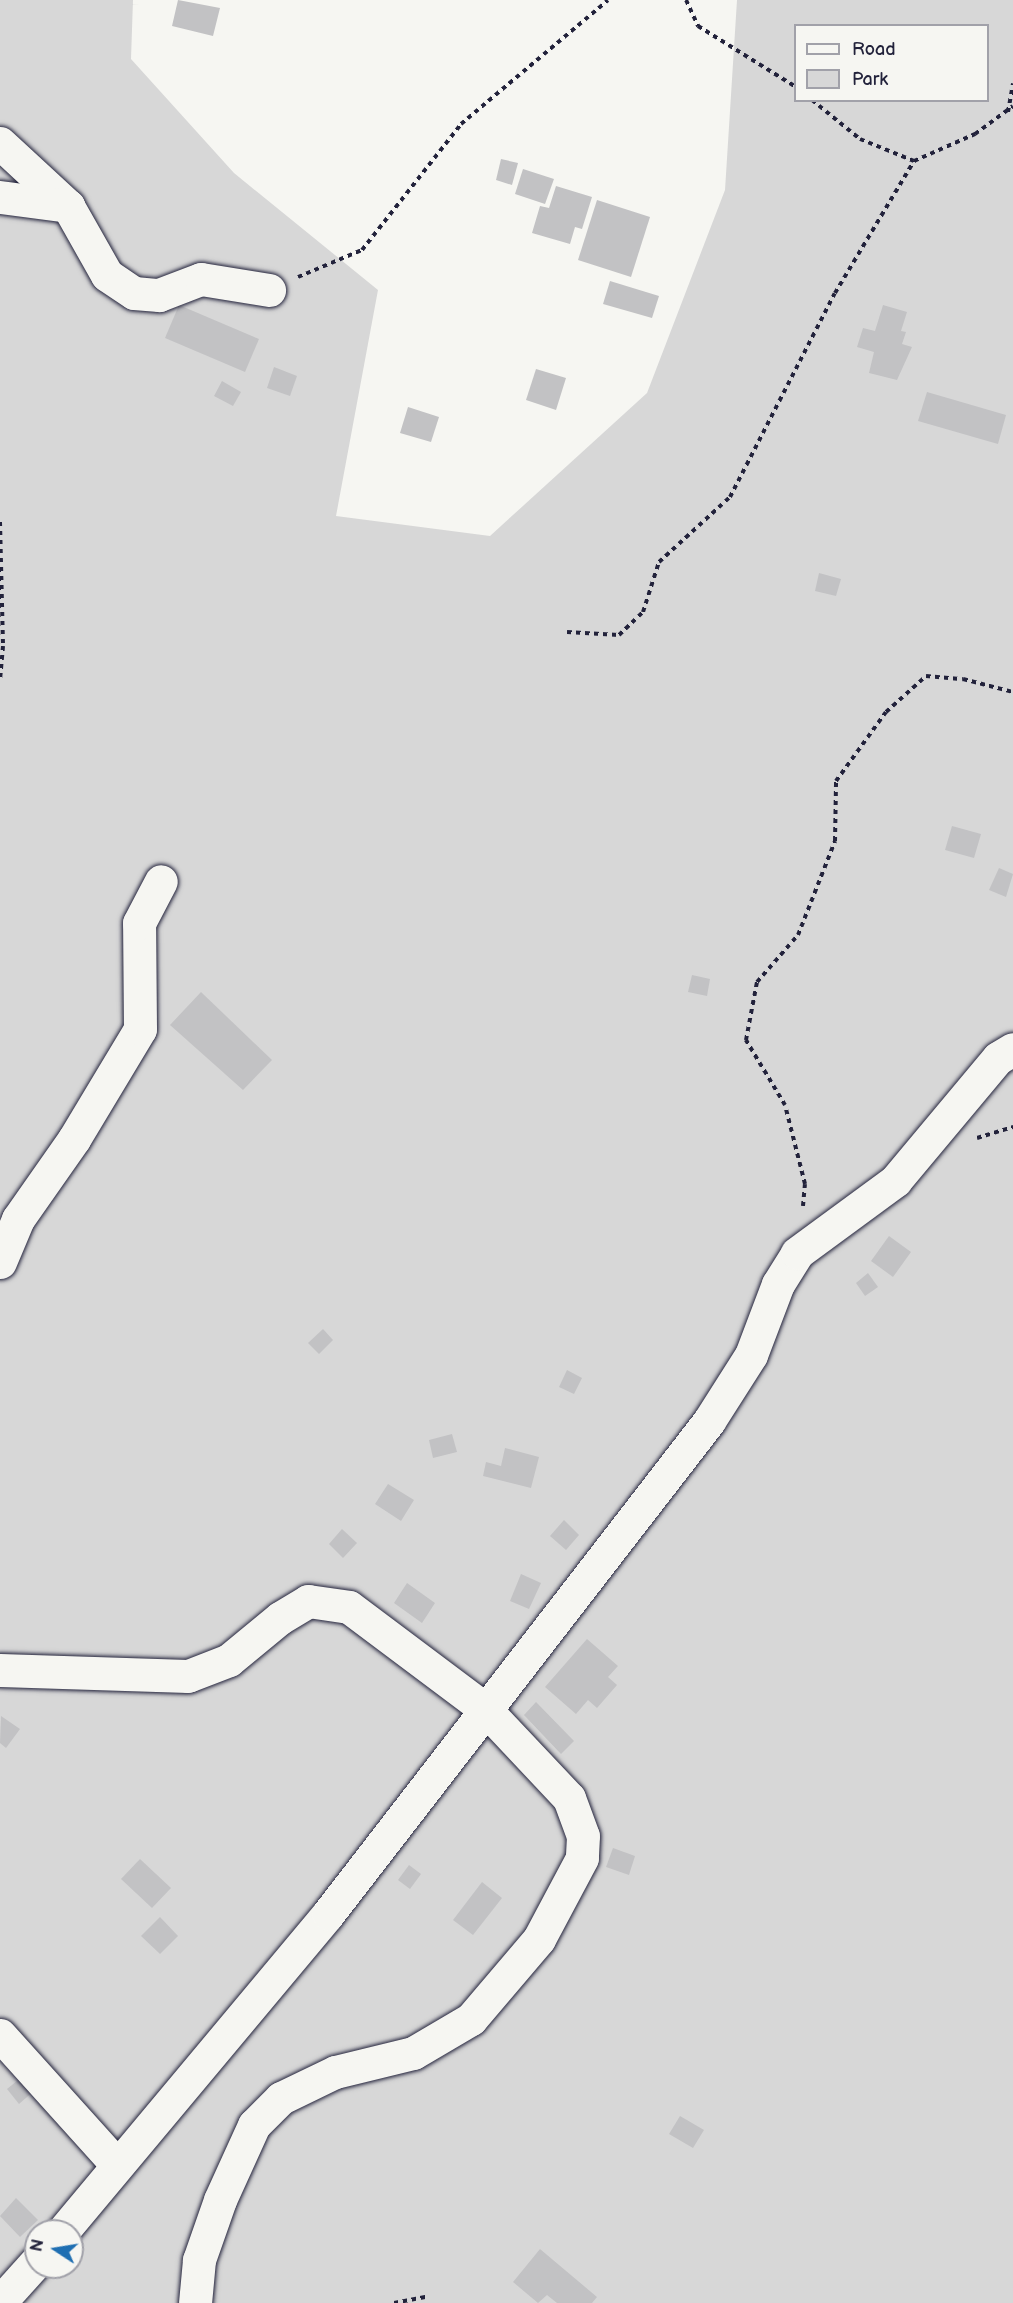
<!DOCTYPE html>
<html>
<head>
<meta charset="utf-8">
<style>
	body { margin:0 }
	#map { position:relative; width:1013px; height:2303px; overflow:hidden; background:#f6f6f2; font-family:"Balsamiq Sans",sans-serif }
	div>[style] { position:absolute }
	.green>* { inset:0; background:#d7d7d7 }
	.building>* { inset:0; background:#c2c2c4 }
	.path>* { height:4px; margin-top:-2px; transform-origin:0; background:repeating-linear-gradient(90deg,#22223b 0 4.5px,transparent 0 9px) }
	.roads { filter:drop-shadow(0 0 2px #22223b) drop-shadow(0 0 2px #22223b) }
	.minor>* { height:33px; margin:-16.5px; padding:0 16.5px; transform-origin:16.5px; border-radius:16.5px; background:#f6f6f2 }
	span { translate:-50% -50%; white-space:nowrap; text-align:center; line-height:1.15; -webkit-text-stroke:4.5px #f6f6f2; paint-order:stroke }
	.legend { position:absolute; left:794px; top:24px; width:195px; height:78px; box-sizing:border-box; background:#f6f6f2; border:2px solid #a1a1a9; margin:0; padding:8px 10px; list-style:none; font-size:18px; color:#22223b }
	.legend li { display:flex; align-items:center; gap:12px; height:30px }
	.legend b { width:30px; border:2px solid #a1a1a9 }
	.north { position:absolute; left:24px; top:2219px; width:60px; height:60px; box-sizing:border-box; background:#f6f6f2; border:2px solid #a1a1a9; border-radius:50%; rotate:282deg; font-size:16px; font-weight:700; line-height:24px; text-align:center; color:#22223b }
	.north::after { content:''; display:block; margin:auto; width:21px; height:27px; background:#1f6fb2; clip-path:polygon(50% 0,100% 100%,50% 72%,0 100%) }
</style>
</head>
<body>
<div id="map">
	<div class="green">
		<div style="clip-path:polygon(evenodd,0 0,133px 0,131px 59px,234px 173px,378px 290px,336px 516px,490px 536px,647px 393px,725px 190px,737px 0,1013px 0,1013px 2303px,0 2303px,0 0,796px 26px,988px 26px,988px 100px,796px 100px,796px 26px,0 0,36px 2231px,72px 2231px,72px 2267px,36px 2267px,36px 2231px)"></div>
	</div>
	<div class="building">
		<div style="clip-path:polygon(178px 0,220px 8px,213px 36px,172px 26px)"></div>
		<div style="clip-path:polygon(501px 159px,518px 163px,512px 185px,496px 180px)"></div>
		<div style="clip-path:polygon(523px 169px,554px 179px,545px 204px,515px 194px)"></div>
		<div style="clip-path:polygon(556px 186px,592px 197px,582px 229px,575px 227px,570px 244px,532px 233px,540px 206px,549px 208px)"></div>
		<div style="clip-path:polygon(597px 200px,650px 217px,631px 277px,578px 260px)"></div>
		<div style="clip-path:polygon(610px 281px,659px 296px,652px 318px,603px 304px)"></div>
		<div style="clip-path:polygon(179px 305px,259px 339px,245px 372px,165px 338px)"></div>
		<div style="clip-path:polygon(883px 305px,907px 312px,901px 331px,906px 332px,902px 344px,912px 347px,897px 380px,869px 373px,874px 352px,857px 347px,863px 328px,875px 331px)"></div>
		<div style="clip-path:polygon(274px 367px,297px 376px,290px 396px,267px 388px)"></div>
		<div style="clip-path:polygon(536px 369px,566px 378px,556px 410px,526px 400px)"></div>
		<div style="clip-path:polygon(222px 381px,241px 392px,233px 406px,214px 396px)"></div>
		<div style="clip-path:polygon(927px 392px,1006px 415px,998px 444px,918px 421px)"></div>
		<div style="clip-path:polygon(408px 407px,439px 417px,431px 442px,400px 433px)"></div>
		<div style="clip-path:polygon(819px 573px,841px 579px,836px 596px,815px 591px)"></div>
		<div style="clip-path:polygon(952px 826px,981px 834px,974px 858px,945px 850px)"></div>
		<div style="clip-path:polygon(999px 868px,1013px 874px,1006px 897px,989px 890px)"></div>
		<div style="clip-path:polygon(692px 975px,710px 979px,707px 996px,688px 992px)"></div>
		<div style="clip-path:polygon(201px 992px,272px 1060px,243px 1090px,170px 1025px)"></div>
		<div style="clip-path:polygon(889px 1236px,911px 1252px,893px 1277px,871px 1261px)"></div>
		<div style="clip-path:polygon(868px 1273px,878px 1287px,865px 1296px,856px 1283px)"></div>
		<div style="clip-path:polygon(323px 1329px,333px 1340px,319px 1354px,308px 1343px)"></div>
		<div style="clip-path:polygon(567px 1370px,582px 1378px,574px 1394px,559px 1387px)"></div>
		<div style="clip-path:polygon(452px 1434px,457px 1452px,433px 1458px,429px 1440px)"></div>
		<div style="clip-path:polygon(505px 1448px,539px 1457px,531px 1488px,483px 1476px,486px 1462px,501px 1466px)"></div>
		<div style="clip-path:polygon(388px 1484px,414px 1500px,401px 1521px,375px 1504px)"></div>
		<div style="clip-path:polygon(564px 1520px,579px 1535px,566px 1550px,550px 1536px)"></div>
		<div style="clip-path:polygon(342px 1529px,357px 1543px,343px 1558px,329px 1544px)"></div>
		<div style="clip-path:polygon(521px 1574px,541px 1583px,529px 1609px,510px 1601px)"></div>
		<div style="clip-path:polygon(407px 1583px,435px 1603px,422px 1623px,394px 1603px)"></div>
		<div style="clip-path:polygon(587px 1639px,618px 1666px,608px 1677px,617px 1685px,597px 1708px,588px 1700px,576px 1714px,545px 1687px)"></div>
		<div style="clip-path:polygon(536px 1702px,574px 1741px,561px 1754px,524px 1715px)"></div>
		<div style="clip-path:polygon(1px 1716px,20px 1729px,6px 1748px,0 1743px)"></div>
		<div style="clip-path:polygon(613px 1848px,635px 1856px,629px 1875px,606px 1867px)"></div>
		<div style="clip-path:polygon(140px 1859px,171px 1888px,152px 1908px,121px 1879px)"></div>
		<div style="clip-path:polygon(409px 1865px,421px 1874px,410px 1889px,398px 1880px)"></div>
		<div style="clip-path:polygon(482px 1882px,502px 1898px,473px 1935px,453px 1920px)"></div>
		<div style="clip-path:polygon(160px 1917px,178px 1936px,160px 1954px,141px 1936px)"></div>
		<div style="clip-path:polygon(23px 2076px,35px 2090px,19px 2104px,7px 2089px)"></div>
		<div style="clip-path:polygon(680px 2116px,704px 2130px,693px 2148px,669px 2134px)"></div>
		<div style="clip-path:polygon(16px 2198px,38px 2220px,20px 2237px,0 2216px)"></div>
		<div style="clip-path:polygon(540px 2249px,597px 2297px,592px 2303px,557px 2303px,547px 2295px,538px 2303px,513px 2282px)"></div>
	</div>
	<div class="path">
		<div style="left:686px;top:0;width:29px;rotate:65deg"></div>
		<div style="left:698px;top:26px;width:115px;rotate:31.9deg"></div>
		<div style="left:812px;top:100px;width:62px;rotate:39.1deg"></div>
		<div style="left:860px;top:139px;width:58px;rotate:22.2deg"></div>
		<div style="left:1008px;top:112px;width:29px;rotate:-80deg"></div>
		<div style="left:298px;top:277px;width:69px;rotate:-22.9deg"></div>
		<div style="left:362px;top:250px;width:160px;rotate:-51.8deg"></div>
		<div style="left:461px;top:124px;width:192px;rotate:-40.1deg"></div>
		<div style="left:0;top:522px;width:124px;rotate:88.6deg"></div>
		<div style="left:3px;top:646px;width:35px;rotate:95deg"></div>
		<div style="left:567px;top:632px;width:52px;rotate:3.3deg"></div>
		<div style="left:619px;top:635px;width:33px;rotate:-44deg"></div>
		<div style="left:643px;top:612px;width:52px;rotate:-72.3deg"></div>
		<div style="left:659px;top:562px;width:96px;rotate:-42.5deg"></div>
		<div style="left:730px;top:497px;width:229px;rotate:-62.8deg"></div>
		<div style="left:835px;top:293px;width:154px;rotate:-59.1deg"></div>
		<div style="left:914px;top:161px;width:67px;rotate:-23.9deg"></div>
		<div style="left:975px;top:134px;width:47px;rotate:-36.4deg"></div>
		<div style="left:977px;top:1138px;width:38px;rotate:-17deg"></div>
		<div style="left:803px;top:1206px;width:22px;rotate:-85deg"></div>
		<div style="left:805px;top:1184px;width:81px;rotate:-104.2deg"></div>
		<div style="left:785px;top:1105px;width:76px;rotate:-121deg"></div>
		<div style="left:746px;top:1040px;width:59px;rotate:-79.3deg"></div>
		<div style="left:757px;top:982px;width:62px;rotate:-48.9deg"></div>
		<div style="left:798px;top:935px;width:101px;rotate:-68.5deg"></div>
		<div style="left:835px;top:841px;width:60px;rotate:-89deg"></div>
		<div style="left:836px;top:781px;width:85px;rotate:-54.1deg"></div>
		<div style="left:886px;top:712px;width:54px;rotate:-42deg"></div>
		<div style="left:926px;top:676px;width:37px;rotate:5deg"></div>
		<div style="left:963px;top:679px;width:52px;rotate:14.6deg"></div>
		<div style="left:394px;top:2303px;width:33px;rotate:-11deg"></div>
	</div>
	<div class="roads">
		<div class="minor">
			<div style="left:0;top:143px;width:93px;rotate:42.8deg"></div>
			<div style="left:68px;top:206px;width:79px;rotate:60.5deg"></div>
			<div style="left:107px;top:275px;width:32px;rotate:34deg"></div>
			<div style="left:134px;top:293px;width:25px;rotate:5deg"></div>
			<div style="left:159px;top:295px;width:45px;rotate:-20.9deg"></div>
			<div style="left:201px;top:279px;width:69px;rotate:9.2deg"></div>
			<div style="left:0;top:197px;width:69px;rotate:7.5deg"></div>
			<div style="left:0;top:1262px;width:47px;rotate:-67.3deg"></div>
			<div style="left:18px;top:1219px;width:98px;rotate:-55deg"></div>
			<div style="left:74px;top:1139px;width:128px;rotate:-59deg"></div>
			<div style="left:140px;top:1029px;width:106px;rotate:-90.5deg"></div>
			<div style="left:139px;top:923px;width:47px;rotate:-62.4deg"></div>
			<div style="left:0;top:1670px;width:188px;rotate:1.8deg"></div>
			<div style="left:188px;top:1676px;width:44px;rotate:-21.3deg"></div>
			<div style="left:229px;top:1660px;width:66px;rotate:-39.5deg"></div>
			<div style="left:280px;top:1618px;width:33px;rotate:-31deg"></div>
			<div style="left:308px;top:1601px;width:41px;rotate:8.3deg"></div>
			<div style="left:349px;top:1607px;width:171px;rotate:36.9deg"></div>
			<div style="left:486px;top:1710px;width:121px;rotate:46.7deg"></div>
			<div style="left:569px;top:1798px;width:40px;rotate:69.8deg"></div>
			<div style="left:583px;top:1836px;width:22px;rotate:93deg"></div>
			<div style="left:582px;top:1858px;width:92px;rotate:118deg"></div>
			<div style="left:539px;top:1939px;width:105px;rotate:130.4deg"></div>
			<div style="left:471px;top:2019px;width:67px;rotate:149.6deg"></div>
			<div style="left:413px;top:2053px;width:80px;rotate:166.3deg"></div>
			<div style="left:335px;top:2072px;width:60px;rotate:154.3deg"></div>
			<div style="left:281px;top:2098px;width:38px;rotate:135deg"></div>
			<div style="left:254px;top:2125px;width:82px;rotate:114.4deg"></div>
			<div style="left:220px;top:2200px;width:64px;rotate:109.3deg"></div>
			<div style="left:199px;top:2260px;width:43px;rotate:95.3deg"></div>
			<div style="left:0;top:2035px;width:175px;rotate:48deg"></div>
			<div style="left:63px;top:2231px;width:413px;rotate:-50.1deg"></div>
			<div style="left:328px;top:1914px;width:623px;rotate:-52.3deg"></div>
			<div style="left:709px;top:1421px;width:78px;rotate:-57.5deg"></div>
			<div style="left:751px;top:1355px;width:76px;rotate:-69.2deg"></div>
			<div style="left:778px;top:1284px;width:36px;rotate:-58deg"></div>
			<div style="left:797px;top:1253px;width:122px;rotate:-36.3deg"></div>
			<div style="left:895px;top:1181px;width:160px;rotate:-50.1deg"></div>
			<div style="left:998px;top:1058px;width:17px;rotate:-31deg"></div>
			<div style="left:0;top:2302px;width:54px;rotate:-48deg"></div>
		</div>
	</div>
	<ul class="legend">
	<li><b style="height:8px;background:#f6f6f2"></b>Road</li>
	<li><b style="height:16px;background:#d7d7d7"></b>Park</li>
	</ul>
	<div class="north">N</div>
</div>
</body>
</html>
